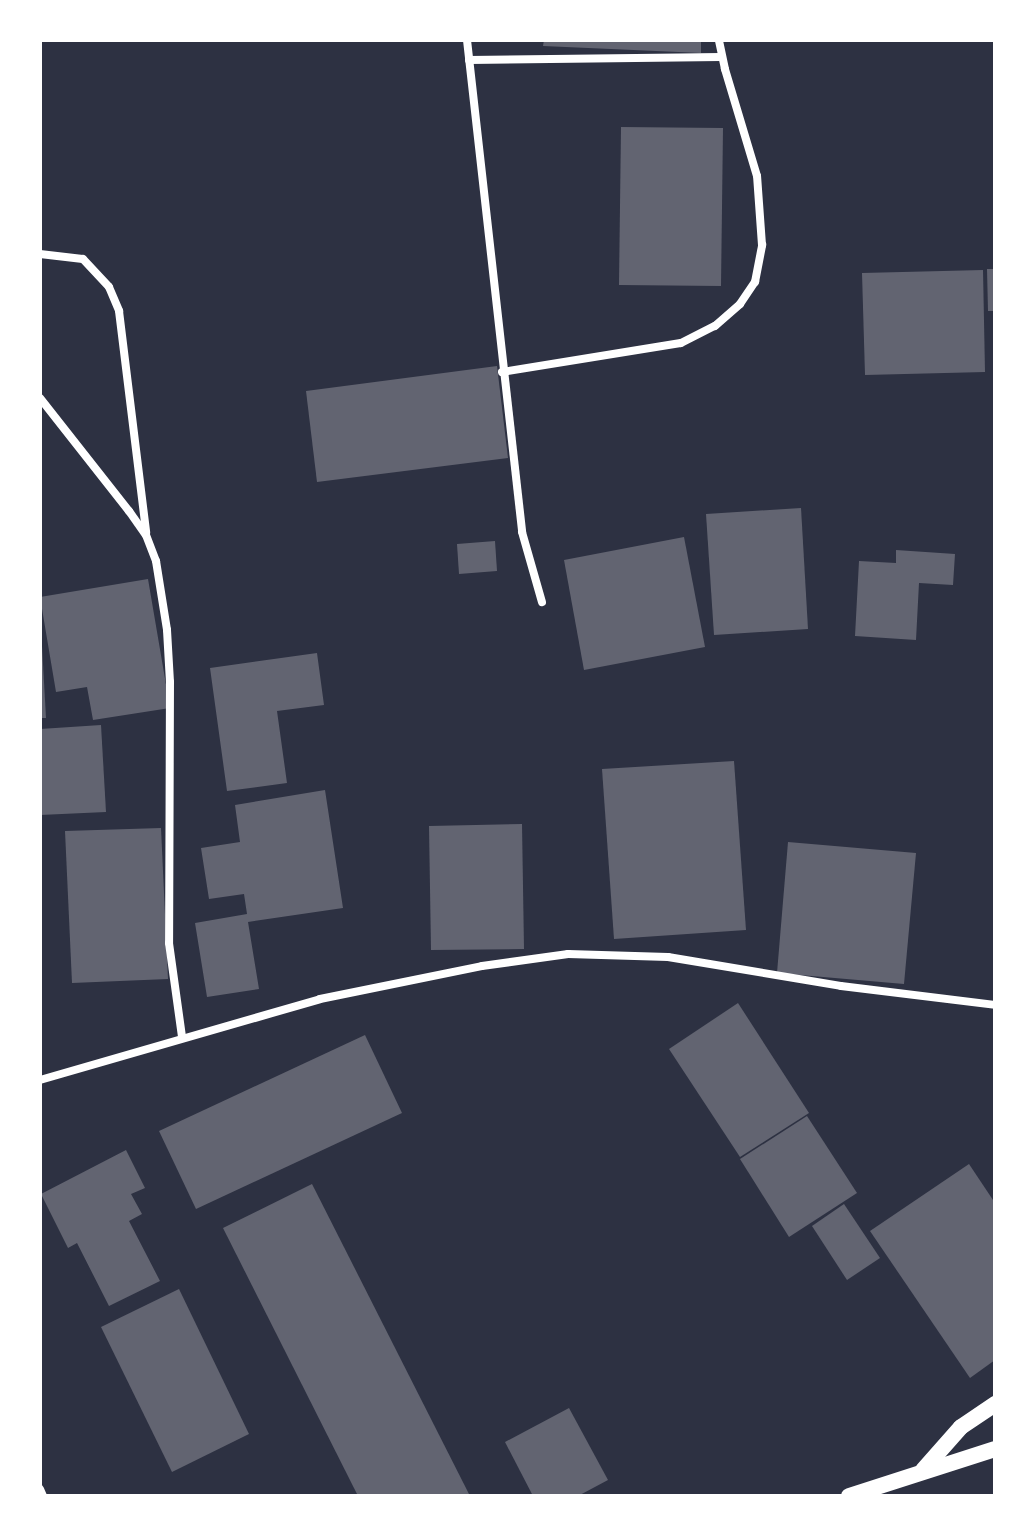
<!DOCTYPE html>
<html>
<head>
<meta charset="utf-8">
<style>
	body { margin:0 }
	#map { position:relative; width:1035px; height:1536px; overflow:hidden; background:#2d3142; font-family:"Fira Sans Condensed",sans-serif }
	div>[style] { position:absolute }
	.building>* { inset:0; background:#626471 }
	.minor>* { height:8px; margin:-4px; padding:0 4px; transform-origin:4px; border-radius:4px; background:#fff }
	.secondary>* { height:16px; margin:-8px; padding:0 8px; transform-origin:8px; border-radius:8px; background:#fff }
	span { translate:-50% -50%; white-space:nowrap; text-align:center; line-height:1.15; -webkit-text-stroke:6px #fff; paint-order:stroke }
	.frame { position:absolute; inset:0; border:42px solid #fff; pointer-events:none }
</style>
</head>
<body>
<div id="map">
	<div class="building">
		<div style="clip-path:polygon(544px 40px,701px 40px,701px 53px,543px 46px)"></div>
		<div style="clip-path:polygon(621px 127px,723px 128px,721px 286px,619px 285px)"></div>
		<div style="clip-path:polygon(987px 269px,995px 269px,995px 311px,988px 311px)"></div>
		<div style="clip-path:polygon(983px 270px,985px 372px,865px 375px,862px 273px)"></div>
		<div style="clip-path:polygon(497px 366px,508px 458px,317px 482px,306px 391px)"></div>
		<div style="clip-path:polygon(801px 508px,808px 629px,714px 635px,706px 514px)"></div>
		<div style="clip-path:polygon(684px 537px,705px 647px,584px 670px,564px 560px)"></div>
		<div style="clip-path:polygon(495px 541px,497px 571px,459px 574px,457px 544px)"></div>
		<div style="clip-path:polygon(896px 550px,955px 554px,953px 585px,919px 583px,916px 640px,855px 636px,859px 561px,896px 563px)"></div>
		<div style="clip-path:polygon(148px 579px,170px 708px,93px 720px,87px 687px,56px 692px,40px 597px)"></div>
		<div style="clip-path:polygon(40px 646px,42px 646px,46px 718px,40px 718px)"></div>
		<div style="clip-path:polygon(317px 653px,324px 705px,277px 711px,287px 783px,227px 791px,210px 668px)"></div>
		<div style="clip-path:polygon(101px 725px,106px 812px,40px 815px,40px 729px)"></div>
		<div style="clip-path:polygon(734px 761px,746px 930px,614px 939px,602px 769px)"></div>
		<div style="clip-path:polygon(325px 790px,343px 908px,248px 922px,259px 989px,207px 997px,195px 923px,247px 914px,244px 894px,209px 899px,201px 848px,240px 842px,235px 805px)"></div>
		<div style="clip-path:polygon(522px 824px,524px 949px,431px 950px,429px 826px)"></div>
		<div style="clip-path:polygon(161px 828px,168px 979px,72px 983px,65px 831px)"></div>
		<div style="clip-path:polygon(788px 842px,916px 853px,904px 984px,777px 973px)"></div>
		<div style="clip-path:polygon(738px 1003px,809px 1113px,740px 1157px,669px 1049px)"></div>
		<div style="clip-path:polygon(365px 1035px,402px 1113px,196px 1209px,159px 1131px)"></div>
		<div style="clip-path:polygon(807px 1116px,857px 1193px,789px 1237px,740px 1159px)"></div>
		<div style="clip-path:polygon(126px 1150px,145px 1188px,131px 1194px,142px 1214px,129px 1221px,160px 1281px,109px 1306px,77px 1243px,68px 1248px,41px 1194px)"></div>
		<div style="clip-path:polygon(969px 1164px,995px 1203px,995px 1360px,970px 1378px,870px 1231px)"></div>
		<div style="clip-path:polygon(312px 1184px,470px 1496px,358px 1496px,223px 1228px)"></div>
		<div style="clip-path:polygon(844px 1204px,880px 1258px,847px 1280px,812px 1226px)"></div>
		<div style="clip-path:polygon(179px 1289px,249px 1434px,172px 1472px,101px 1327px)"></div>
		<div style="clip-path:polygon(569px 1408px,608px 1480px,578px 1496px,533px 1496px,505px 1442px)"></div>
	</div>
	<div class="minor">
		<div style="left:467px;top:40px;width:495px;rotate:83.6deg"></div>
		<div style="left:522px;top:532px;width:73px;rotate:74.1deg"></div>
		<div style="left:469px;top:60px;width:252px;rotate:-0.7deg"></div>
		<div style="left:40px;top:254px;width:43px;rotate:6.6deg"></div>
		<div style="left:83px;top:259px;width:38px;rotate:47deg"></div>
		<div style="left:109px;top:287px;width:26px;rotate:67deg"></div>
		<div style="left:119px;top:311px;width:223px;rotate:83deg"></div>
		<div style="left:502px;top:372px;width:181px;rotate:-9.2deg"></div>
		<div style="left:681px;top:343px;width:38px;rotate:-27deg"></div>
		<div style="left:715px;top:326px;width:33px;rotate:-41deg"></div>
		<div style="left:740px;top:304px;width:27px;rotate:-56deg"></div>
		<div style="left:755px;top:282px;width:38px;rotate:-79deg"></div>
		<div style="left:762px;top:245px;width:69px;rotate:-94.1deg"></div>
		<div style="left:757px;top:176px;width:112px;rotate:-106.7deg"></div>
		<div style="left:725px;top:69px;width:30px;rotate:-102deg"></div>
		<div style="left:40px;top:398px;width:144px;rotate:51.8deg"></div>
		<div style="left:129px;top:511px;width:29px;rotate:55deg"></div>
		<div style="left:146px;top:535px;width:28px;rotate:69deg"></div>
		<div style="left:156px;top:561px;width:70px;rotate:80.9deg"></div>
		<div style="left:167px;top:630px;width:52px;rotate:86.7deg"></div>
		<div style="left:170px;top:682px;width:261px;rotate:90.2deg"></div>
		<div style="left:169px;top:943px;width:95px;rotate:82.1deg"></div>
		<div style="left:40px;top:1080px;width:291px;rotate:-16.1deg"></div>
		<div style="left:320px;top:999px;width:165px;rotate:-11.5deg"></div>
		<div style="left:482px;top:966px;width:87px;rotate:-7.9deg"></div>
		<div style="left:568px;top:954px;width:100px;rotate:1.7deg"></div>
		<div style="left:668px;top:957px;width:175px;rotate:9.5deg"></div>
		<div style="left:841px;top:986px;width:155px;rotate:7deg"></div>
		<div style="left:40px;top:1489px;width:8px;rotate:67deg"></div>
	</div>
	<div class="secondary">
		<div style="left:923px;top:1470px;width:57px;rotate:-48.5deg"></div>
		<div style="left:961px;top:1427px;width:41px;rotate:-34.1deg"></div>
		<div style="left:849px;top:1496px;width:153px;rotate:-17.8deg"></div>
	</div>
	<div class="frame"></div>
</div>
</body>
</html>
